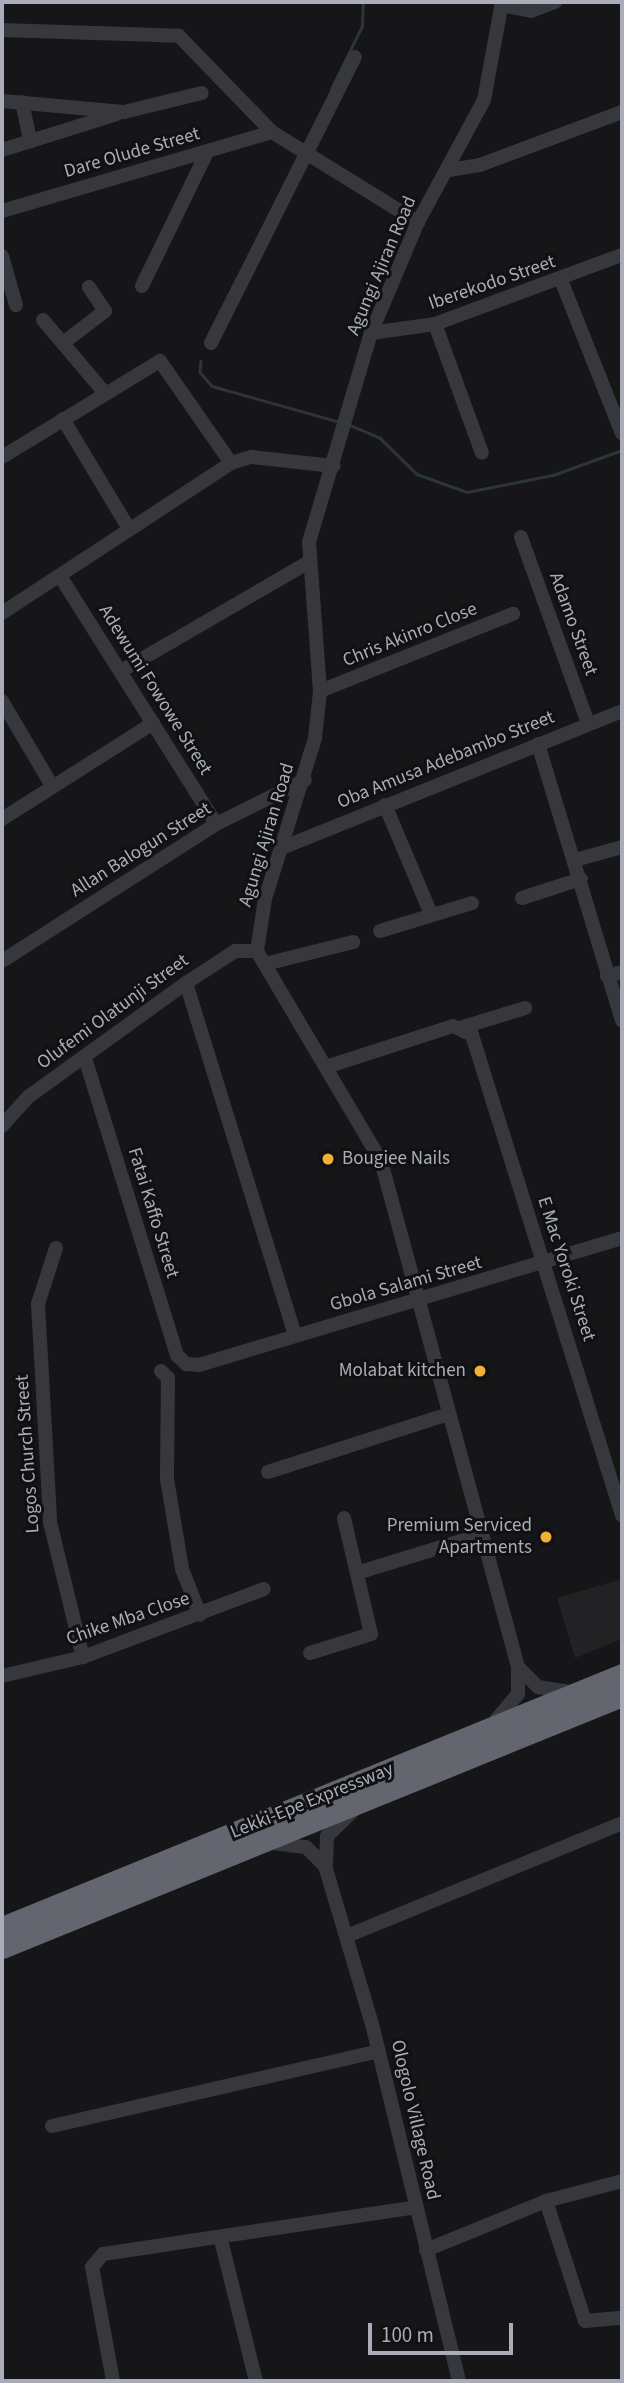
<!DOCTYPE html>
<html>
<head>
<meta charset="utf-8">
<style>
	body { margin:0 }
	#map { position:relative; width:624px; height:2383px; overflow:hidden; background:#161618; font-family:"Source Sans 3",sans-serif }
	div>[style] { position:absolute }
	.built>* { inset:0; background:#222225 }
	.stream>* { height:2.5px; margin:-1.25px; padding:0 1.25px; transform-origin:1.25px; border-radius:1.25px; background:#2c353c }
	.minor>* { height:14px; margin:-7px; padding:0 7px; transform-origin:7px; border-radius:7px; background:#37383d }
	.highway>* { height:21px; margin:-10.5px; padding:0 10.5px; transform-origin:10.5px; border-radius:10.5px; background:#63666e }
	.dots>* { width:19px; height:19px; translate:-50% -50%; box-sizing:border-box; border:4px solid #111113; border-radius:50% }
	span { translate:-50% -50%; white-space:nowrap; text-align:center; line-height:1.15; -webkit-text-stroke:6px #111113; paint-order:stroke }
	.street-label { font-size:19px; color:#a8adb8 }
	.poi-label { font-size:19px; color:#a8adb8 }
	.left { translate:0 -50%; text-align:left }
	.right { translate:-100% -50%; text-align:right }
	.frame { position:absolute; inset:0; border:4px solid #a8adb8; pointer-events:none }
	.scale { position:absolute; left:368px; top:2323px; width:145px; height:32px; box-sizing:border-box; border:4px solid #a8adb8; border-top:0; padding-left:9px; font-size:21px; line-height:24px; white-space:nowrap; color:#a8adb8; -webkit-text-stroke:5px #111113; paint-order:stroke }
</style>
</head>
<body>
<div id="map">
	<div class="built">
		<div style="clip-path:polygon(622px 1579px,622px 1639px,575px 1658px,557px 1598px)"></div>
	</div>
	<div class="stream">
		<div style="left:331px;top:89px;width:70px;rotate:-63.8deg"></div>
		<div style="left:362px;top:26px;width:24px;rotate:-88deg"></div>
		<div style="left:201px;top:361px;width:11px;rotate:95deg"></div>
		<div style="left:200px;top:372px;width:18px;rotate:49deg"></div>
		<div style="left:212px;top:386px;width:133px;rotate:15.7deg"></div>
		<div style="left:350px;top:425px;width:33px;rotate:23deg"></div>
		<div style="left:380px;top:438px;width:52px;rotate:44.2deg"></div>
		<div style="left:417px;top:474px;width:53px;rotate:19.8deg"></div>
		<div style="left:467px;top:492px;width:88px;rotate:-11.2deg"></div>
		<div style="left:553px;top:475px;width:73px;rotate:-19.9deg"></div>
	</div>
	<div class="minor">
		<div style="left:501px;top:5px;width:31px;rotate:11deg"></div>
		<div style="left:531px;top:11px;width:26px;rotate:-21deg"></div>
		<div style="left:2px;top:30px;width:177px;rotate:1.9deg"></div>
		<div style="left:179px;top:36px;width:134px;rotate:45.9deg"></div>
		<div style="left:272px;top:132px;width:172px;rotate:31.7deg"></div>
		<div style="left:2px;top:101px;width:122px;rotate:5.2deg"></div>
		<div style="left:124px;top:112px;width:80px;rotate:-13.7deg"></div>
		<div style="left:22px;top:102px;width:40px;rotate:78deg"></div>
		<div style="left:2px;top:150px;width:121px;rotate:-17.4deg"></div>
		<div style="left:449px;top:170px;width:31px;rotate:-9deg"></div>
		<div style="left:480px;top:165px;width:152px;rotate:-20.5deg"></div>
		<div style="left:2px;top:211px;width:281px;rotate:-16.3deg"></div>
		<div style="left:2px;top:256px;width:51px;rotate:74.1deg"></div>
		<div style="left:561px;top:280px;width:165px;rotate:68.3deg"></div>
		<div style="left:142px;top:286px;width:149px;rotate:-64.1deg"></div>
		<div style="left:43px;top:320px;width:94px;rotate:49.7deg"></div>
		<div style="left:435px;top:324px;width:137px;rotate:70deg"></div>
		<div style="left:371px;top:333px;width:65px;rotate:-8deg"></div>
		<div style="left:435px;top:324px;width:199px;rotate:-20.3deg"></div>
		<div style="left:63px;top:343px;width:53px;rotate:-37.3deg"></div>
		<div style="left:105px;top:311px;width:29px;rotate:-124deg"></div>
		<div style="left:211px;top:343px;width:320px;rotate:-63.3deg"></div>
		<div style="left:63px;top:419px;width:128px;rotate:59deg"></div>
		<div style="left:2px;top:457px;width:185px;rotate:-31.3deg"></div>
		<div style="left:160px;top:361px;width:124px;rotate:55.2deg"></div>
		<div style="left:521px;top:537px;width:198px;rotate:70.2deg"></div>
		<div style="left:60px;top:576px;width:293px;rotate:57.8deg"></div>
		<div style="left:2px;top:613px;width:274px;rotate:-33.2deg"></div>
		<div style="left:231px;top:463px;width:21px;rotate:-17deg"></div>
		<div style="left:251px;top:457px;width:83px;rotate:6.2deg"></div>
		<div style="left:121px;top:671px;width:217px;rotate:-30.1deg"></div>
		<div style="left:320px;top:691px;width:208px;rotate:-21.8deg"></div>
		<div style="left:2px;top:701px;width:99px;rotate:59.5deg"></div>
		<div style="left:538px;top:744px;width:289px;rotate:73.1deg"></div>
		<div style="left:385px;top:805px;width:118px;rotate:67.1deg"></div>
		<div style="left:2px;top:819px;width:179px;rotate:-32.4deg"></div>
		<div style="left:284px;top:847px;width:364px;rotate:-21.9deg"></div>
		<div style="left:575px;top:860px;width:49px;rotate:-15.5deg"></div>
		<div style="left:522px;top:898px;width:62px;rotate:-17.9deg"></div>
		<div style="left:380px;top:931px;width:96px;rotate:-16.9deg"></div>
		<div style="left:2px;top:961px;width:254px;rotate:-32.6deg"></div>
		<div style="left:216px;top:824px;width:99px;rotate:-26.3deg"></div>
		<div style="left:265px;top:964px;width:91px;rotate:-14deg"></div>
		<div style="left:607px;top:976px;width:16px;rotate:-15deg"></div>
		<div style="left:186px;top:983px;width:368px;rotate:72.8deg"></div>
		<div style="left:463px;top:1027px;width:65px;rotate:-17deg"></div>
		<div style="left:85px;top:1058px;width:311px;rotate:72.8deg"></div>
		<div style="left:177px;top:1355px;width:13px;rotate:45deg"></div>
		<div style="left:186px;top:1364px;width:13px;rotate:4deg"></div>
		<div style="left:199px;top:1365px;width:442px;rotate:-16.7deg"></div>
		<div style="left:326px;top:1067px;width:133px;rotate:-17.9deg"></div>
		<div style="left:453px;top:1026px;width:21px;rotate:25deg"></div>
		<div style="left:472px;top:1035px;width:503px;rotate:72.65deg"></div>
		<div style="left:2px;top:1126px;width:39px;rotate:-48deg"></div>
		<div style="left:28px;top:1097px;width:195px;rotate:-35.8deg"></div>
		<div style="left:186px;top:983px;width:59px;rotate:-33.1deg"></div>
		<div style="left:235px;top:951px;width:22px"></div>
		<div style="left:56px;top:1248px;width:59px;rotate:107.8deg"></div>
		<div style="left:38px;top:1304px;width:218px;rotate:86.8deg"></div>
		<div style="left:50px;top:1522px;width:139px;rotate:76.3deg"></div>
		<div style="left:161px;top:1371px;width:10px;rotate:45deg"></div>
		<div style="left:168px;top:1378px;width:101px;rotate:90.6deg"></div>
		<div style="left:167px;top:1479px;width:91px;rotate:80.5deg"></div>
		<div style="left:182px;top:1569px;width:49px;rotate:68.6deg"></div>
		<div style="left:268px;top:1472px;width:190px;rotate:-17.8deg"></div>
		<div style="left:360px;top:1572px;width:126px;rotate:-17.1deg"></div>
		<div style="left:310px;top:1653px;width:64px;rotate:-17.3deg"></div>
		<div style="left:371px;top:1634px;width:119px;rotate:-103.1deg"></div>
		<div style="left:519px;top:1668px;width:27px;rotate:45deg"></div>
		<div style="left:538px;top:1687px;width:32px;rotate:9deg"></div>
		<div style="left:2px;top:1676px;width:83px;rotate:-13.2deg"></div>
		<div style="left:83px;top:1657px;width:193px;rotate:-20.6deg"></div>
		<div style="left:496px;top:1720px;width:34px;rotate:-50deg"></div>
		<div style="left:518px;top:1694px;width:27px;rotate:-90deg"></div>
		<div style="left:518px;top:1667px;width:524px;rotate:-105.15deg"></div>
		<div style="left:381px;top:1161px;width:244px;rotate:-120.6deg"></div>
		<div style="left:257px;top:951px;width:53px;rotate:-81.3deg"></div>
		<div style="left:265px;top:899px;width:169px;rotate:-72.7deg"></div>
		<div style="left:315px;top:738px;width:47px;rotate:-83.9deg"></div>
		<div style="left:320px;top:691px;width:149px;rotate:-94.2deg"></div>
		<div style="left:309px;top:542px;width:218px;rotate:-73.5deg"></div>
		<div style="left:371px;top:333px;width:121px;rotate:-67.1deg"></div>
		<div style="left:418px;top:222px;width:139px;rotate:-61.6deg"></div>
		<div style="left:484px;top:100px;width:100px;rotate:-79.6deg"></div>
		<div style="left:352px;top:1812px;width:35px;rotate:136deg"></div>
		<div style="left:327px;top:1836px;width:33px;rotate:92deg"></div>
		<div style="left:326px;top:1869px;width:162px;rotate:73.5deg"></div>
		<div style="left:372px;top:2024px;width:367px;rotate:76.3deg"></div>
		<div style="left:272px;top:1843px;width:34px;rotate:7deg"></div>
		<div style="left:306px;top:1847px;width:25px;rotate:45deg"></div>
		<div style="left:347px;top:1936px;width:297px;rotate:-22.3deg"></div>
		<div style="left:52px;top:2126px;width:335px;rotate:-12.9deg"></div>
		<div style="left:546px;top:2201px;width:126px;rotate:72deg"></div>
		<div style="left:585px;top:2321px;width:37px;rotate:-5deg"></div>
		<div style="left:221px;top:2240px;width:145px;rotate:76.1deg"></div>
		<div style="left:426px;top:2250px;width:130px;rotate:-22.2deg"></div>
		<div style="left:546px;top:2201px;width:79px;rotate:-14.7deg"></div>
		<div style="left:113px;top:2381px;width:116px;rotate:-100.4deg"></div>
		<div style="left:92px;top:2267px;width:17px;rotate:-50deg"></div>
		<div style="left:103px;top:2254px;width:317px;rotate:-8.5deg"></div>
	</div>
	<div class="highway">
		<div style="left:2px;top:1927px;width:670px;rotate:-22.2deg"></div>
		<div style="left:2px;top:1948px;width:669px;rotate:-22.12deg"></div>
	</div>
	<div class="dots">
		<div style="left:328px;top:1159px;background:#f2b134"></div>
		<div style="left:480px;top:1371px;background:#f2b134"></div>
		<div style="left:546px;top:1537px;background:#f2b134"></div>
	</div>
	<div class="street-label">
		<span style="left:132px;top:153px;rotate:-16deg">Dare Olude Street</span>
		<span style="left:382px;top:266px;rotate:-67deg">Agungi Ajiran Road</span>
		<span style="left:492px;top:283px;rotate:-19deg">Iberekodo Street</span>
		<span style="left:573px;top:624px;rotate:70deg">Adamo Street</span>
		<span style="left:410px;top:635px;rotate:-22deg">Chris Akinro Close</span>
		<span style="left:155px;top:690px;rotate:58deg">Adewumi Fowowe Street</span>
		<span style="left:446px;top:760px;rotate:-22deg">Oba Amusa Adebambo Street</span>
		<span style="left:267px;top:835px;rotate:-73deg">Agungi Ajiran Road</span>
		<span style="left:141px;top:850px;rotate:-32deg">Allan Balogun Street</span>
		<span style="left:113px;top:1012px;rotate:-36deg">Olufemi Olatunji Street</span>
		<span style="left:153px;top:1213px;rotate:73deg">Fatai Kaffo Street</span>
		<span style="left:566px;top:1269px;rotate:72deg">E Mac Yoroki Street</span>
		<span style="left:406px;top:1284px;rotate:-16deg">Gbola Salami Street</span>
		<span style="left:28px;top:1454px;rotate:-94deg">Logos Church Street</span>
		<span style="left:128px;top:1619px;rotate:-19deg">Chike Mba Close</span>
		<span style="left:312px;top:1801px;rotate:-22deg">Lekki-Epe Expressway</span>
		<span style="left:415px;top:2120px;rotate:77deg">Ologolo Village Road</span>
	</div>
	<div class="poi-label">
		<span class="left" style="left:342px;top:1159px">Bougiee Nails</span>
		<span class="right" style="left:466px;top:1371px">Molabat kitchen</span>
		<span class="right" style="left:532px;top:1537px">Premium Serviced<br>Apartments</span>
	</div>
	<div class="frame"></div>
	<div class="scale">100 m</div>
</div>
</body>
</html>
